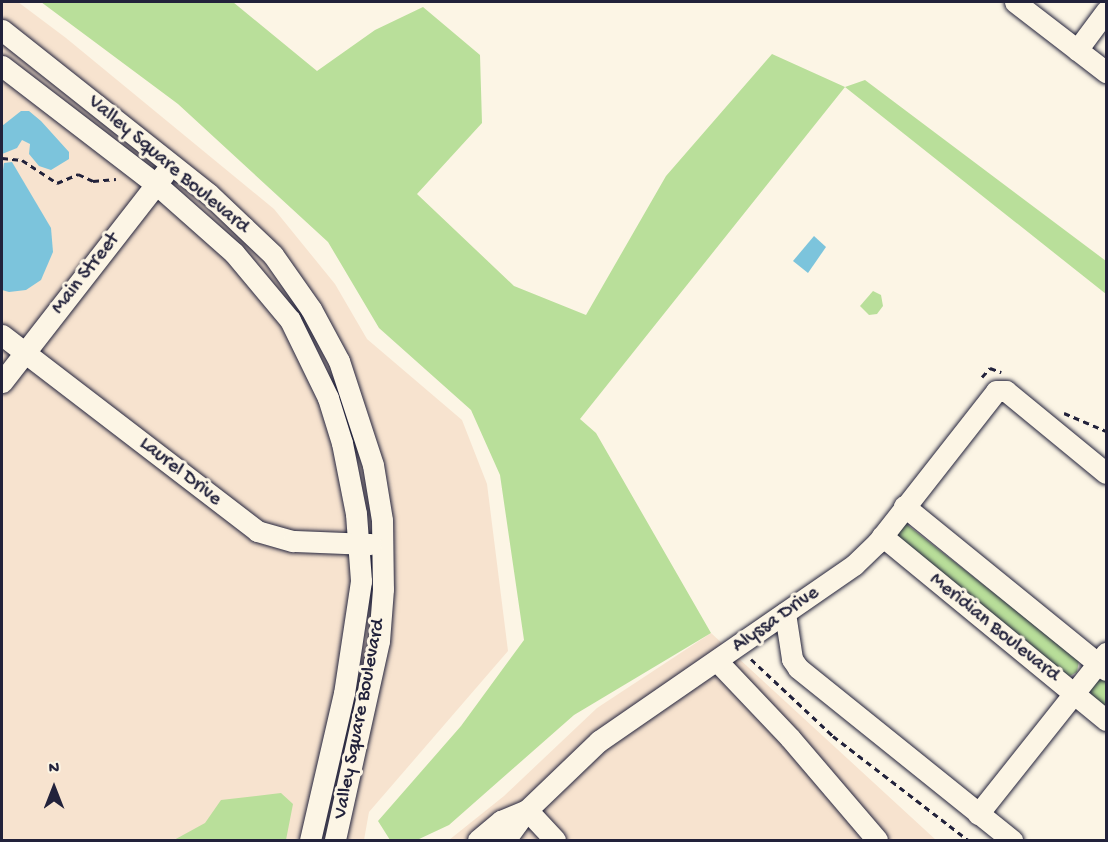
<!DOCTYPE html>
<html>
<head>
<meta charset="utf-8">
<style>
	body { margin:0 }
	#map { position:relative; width:1108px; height:842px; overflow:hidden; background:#fcf5e5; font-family:"Gochi Hand",sans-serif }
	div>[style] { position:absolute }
	.built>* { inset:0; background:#f7e3cf }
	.green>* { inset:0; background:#b9df9a }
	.water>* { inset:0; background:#7cc4dc }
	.path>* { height:3px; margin-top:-1.5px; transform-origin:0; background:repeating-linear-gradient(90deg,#22223b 0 6px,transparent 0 10.5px) }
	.roads { filter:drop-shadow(0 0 2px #22223b) drop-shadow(0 0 2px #22223b) }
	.minor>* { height:21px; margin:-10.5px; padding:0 10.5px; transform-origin:10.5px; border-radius:10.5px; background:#fcf5e5 }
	span { translate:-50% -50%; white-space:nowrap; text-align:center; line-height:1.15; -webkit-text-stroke:6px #fcf5e5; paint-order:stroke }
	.street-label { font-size:20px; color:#22223b }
	.frame { position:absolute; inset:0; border:3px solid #22223b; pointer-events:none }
	.north { position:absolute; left:24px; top:758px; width:60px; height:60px; -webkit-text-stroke:4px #fcf5e5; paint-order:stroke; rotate:0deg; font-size:16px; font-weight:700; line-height:24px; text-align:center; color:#22223b }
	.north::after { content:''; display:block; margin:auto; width:21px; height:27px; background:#22223b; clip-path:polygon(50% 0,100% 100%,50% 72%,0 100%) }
</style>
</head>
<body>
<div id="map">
	<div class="built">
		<div style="clip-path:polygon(2px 2px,18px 2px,66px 38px,274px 209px,335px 284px,367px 339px,462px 420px,487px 484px,508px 651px,369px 812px,364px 840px,2px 840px)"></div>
		<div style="clip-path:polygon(711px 633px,936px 840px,449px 840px,504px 796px,597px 708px)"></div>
	</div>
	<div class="green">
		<div style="clip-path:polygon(41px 2px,233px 2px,317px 71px,375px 30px,423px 7px,480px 55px,482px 123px,417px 194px,514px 286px,586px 315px,666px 176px,772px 54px,845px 87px,865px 80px,1106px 261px,1106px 294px,845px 87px,580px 419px,596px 433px,711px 633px,574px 715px,449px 825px,417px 840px,390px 840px,378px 821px,461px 726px,524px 640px,500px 475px,471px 410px,379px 328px,328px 242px,178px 104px)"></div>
		<div style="clip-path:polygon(873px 291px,881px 295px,883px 306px,877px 314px,869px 315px,860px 306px)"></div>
		<div style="clip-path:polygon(905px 523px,1079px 660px,1077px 672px,1068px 677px,899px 543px,896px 532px)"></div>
		<div style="clip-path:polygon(1096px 680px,1106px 680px,1106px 711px,1092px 698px,1090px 689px)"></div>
		<div style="clip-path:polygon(281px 793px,293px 804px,286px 840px,174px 840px,205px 823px,221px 800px)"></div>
	</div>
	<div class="water">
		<div style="clip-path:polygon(21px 111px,29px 111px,41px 121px,69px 152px,69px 159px,51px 170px,39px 166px,29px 154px,30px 144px,22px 140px,17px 148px,2px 154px,2px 126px)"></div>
		<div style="clip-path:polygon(12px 162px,51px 228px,53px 252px,41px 280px,26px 290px,9px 292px,2px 290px,2px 177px,4px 163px)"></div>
		<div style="clip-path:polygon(814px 236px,826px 247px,808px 273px,793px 261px)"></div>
	</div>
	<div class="path">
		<div style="left:2px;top:158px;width:20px;rotate:6deg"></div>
		<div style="left:22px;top:160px;width:42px;rotate:33.3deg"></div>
		<div style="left:57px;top:183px;width:23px;rotate:-23deg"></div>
		<div style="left:78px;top:174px;width:17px;rotate:25deg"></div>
		<div style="left:93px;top:181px;width:23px;rotate:-5deg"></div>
		<div style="left:982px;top:377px;width:12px;rotate:-48deg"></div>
		<div style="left:990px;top:368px;width:12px;rotate:20deg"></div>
		<div style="left:1064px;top:413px;width:46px;rotate:23.2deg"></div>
		<div style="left:751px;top:659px;width:112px;rotate:43.2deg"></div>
		<div style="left:833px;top:736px;width:170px;rotate:37.6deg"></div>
	</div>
	<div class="roads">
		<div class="minor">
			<div style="left:1015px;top:2px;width:115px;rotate:37.6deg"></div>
			<div style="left:2px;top:30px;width:264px;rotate:38.4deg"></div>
			<div style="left:209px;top:194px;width:88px;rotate:43.6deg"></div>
			<div style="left:273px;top:255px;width:66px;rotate:54.9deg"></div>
			<div style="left:311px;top:309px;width:59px;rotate:61.7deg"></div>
			<div style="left:339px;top:361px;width:109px;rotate:71.9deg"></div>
			<div style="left:373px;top:465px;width:56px;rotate:80.7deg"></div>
			<div style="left:382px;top:520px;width:69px;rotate:89.2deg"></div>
			<div style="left:383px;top:589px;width:52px;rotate:94.4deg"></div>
			<div style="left:379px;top:641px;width:204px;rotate:102.5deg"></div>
			<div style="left:1077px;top:50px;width:49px;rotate:-53.4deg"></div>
			<div style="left:2px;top:66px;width:194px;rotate:37.5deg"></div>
			<div style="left:156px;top:184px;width:104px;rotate:41.5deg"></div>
			<div style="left:234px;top:253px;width:87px;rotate:50.1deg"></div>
			<div style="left:290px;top:320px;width:87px;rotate:64deg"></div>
			<div style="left:328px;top:398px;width:47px;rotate:72.7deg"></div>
			<div style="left:342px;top:443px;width:72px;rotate:78.8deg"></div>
			<div style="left:356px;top:514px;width:67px;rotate:85.7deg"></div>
			<div style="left:361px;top:581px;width:113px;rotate:98.6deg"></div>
			<div style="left:344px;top:693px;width:151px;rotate:103deg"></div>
			<div style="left:2px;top:335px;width:322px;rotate:37.5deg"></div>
			<div style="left:257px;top:531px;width:37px;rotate:16deg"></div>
			<div style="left:293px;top:541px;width:78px;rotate:2.2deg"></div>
			<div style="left:2px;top:382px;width:264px;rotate:-52.1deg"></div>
			<div style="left:904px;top:506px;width:260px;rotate:39.1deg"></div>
			<div style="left:882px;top:536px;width:290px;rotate:39.4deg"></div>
			<div style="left:785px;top:613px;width:47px;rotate:81.3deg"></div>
			<div style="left:792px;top:659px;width:11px;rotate:56deg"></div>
			<div style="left:798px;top:668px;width:275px;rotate:38.8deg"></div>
			<div style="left:717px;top:661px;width:106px;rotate:46.5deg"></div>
			<div style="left:790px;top:738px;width:134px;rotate:49.5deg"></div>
			<div style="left:527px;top:810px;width:41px;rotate:47deg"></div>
			<div style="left:978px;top:814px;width:206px;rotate:-51.5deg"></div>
			<div style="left:478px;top:840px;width:30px;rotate:-40deg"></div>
			<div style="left:501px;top:821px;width:28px;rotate:-23deg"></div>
			<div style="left:505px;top:840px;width:37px;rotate:-54deg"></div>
			<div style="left:527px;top:810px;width:100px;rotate:-43.8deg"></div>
			<div style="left:599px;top:741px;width:310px;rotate:-34.6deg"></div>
			<div style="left:854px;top:565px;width:32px;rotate:-44deg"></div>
			<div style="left:877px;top:543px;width:193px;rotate:-51.9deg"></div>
			<div style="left:996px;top:391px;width:10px"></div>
			<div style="left:1006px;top:391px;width:129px;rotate:39.4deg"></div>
		</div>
	</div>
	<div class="street-label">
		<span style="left:168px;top:165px;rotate:40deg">Valley Square Boulevard</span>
		<span style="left:86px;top:274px;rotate:-52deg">Main Street</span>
		<span style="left:180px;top:472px;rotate:38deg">Laurel Drive</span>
		<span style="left:776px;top:620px;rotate:-35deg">Alyssa Drive</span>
		<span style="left:994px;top:628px;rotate:39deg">Meridian Boulevard</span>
		<span style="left:360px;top:719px;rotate:-79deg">Valley Square Boulevard</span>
	</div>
	<div class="frame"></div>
	<div class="north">N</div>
</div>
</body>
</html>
